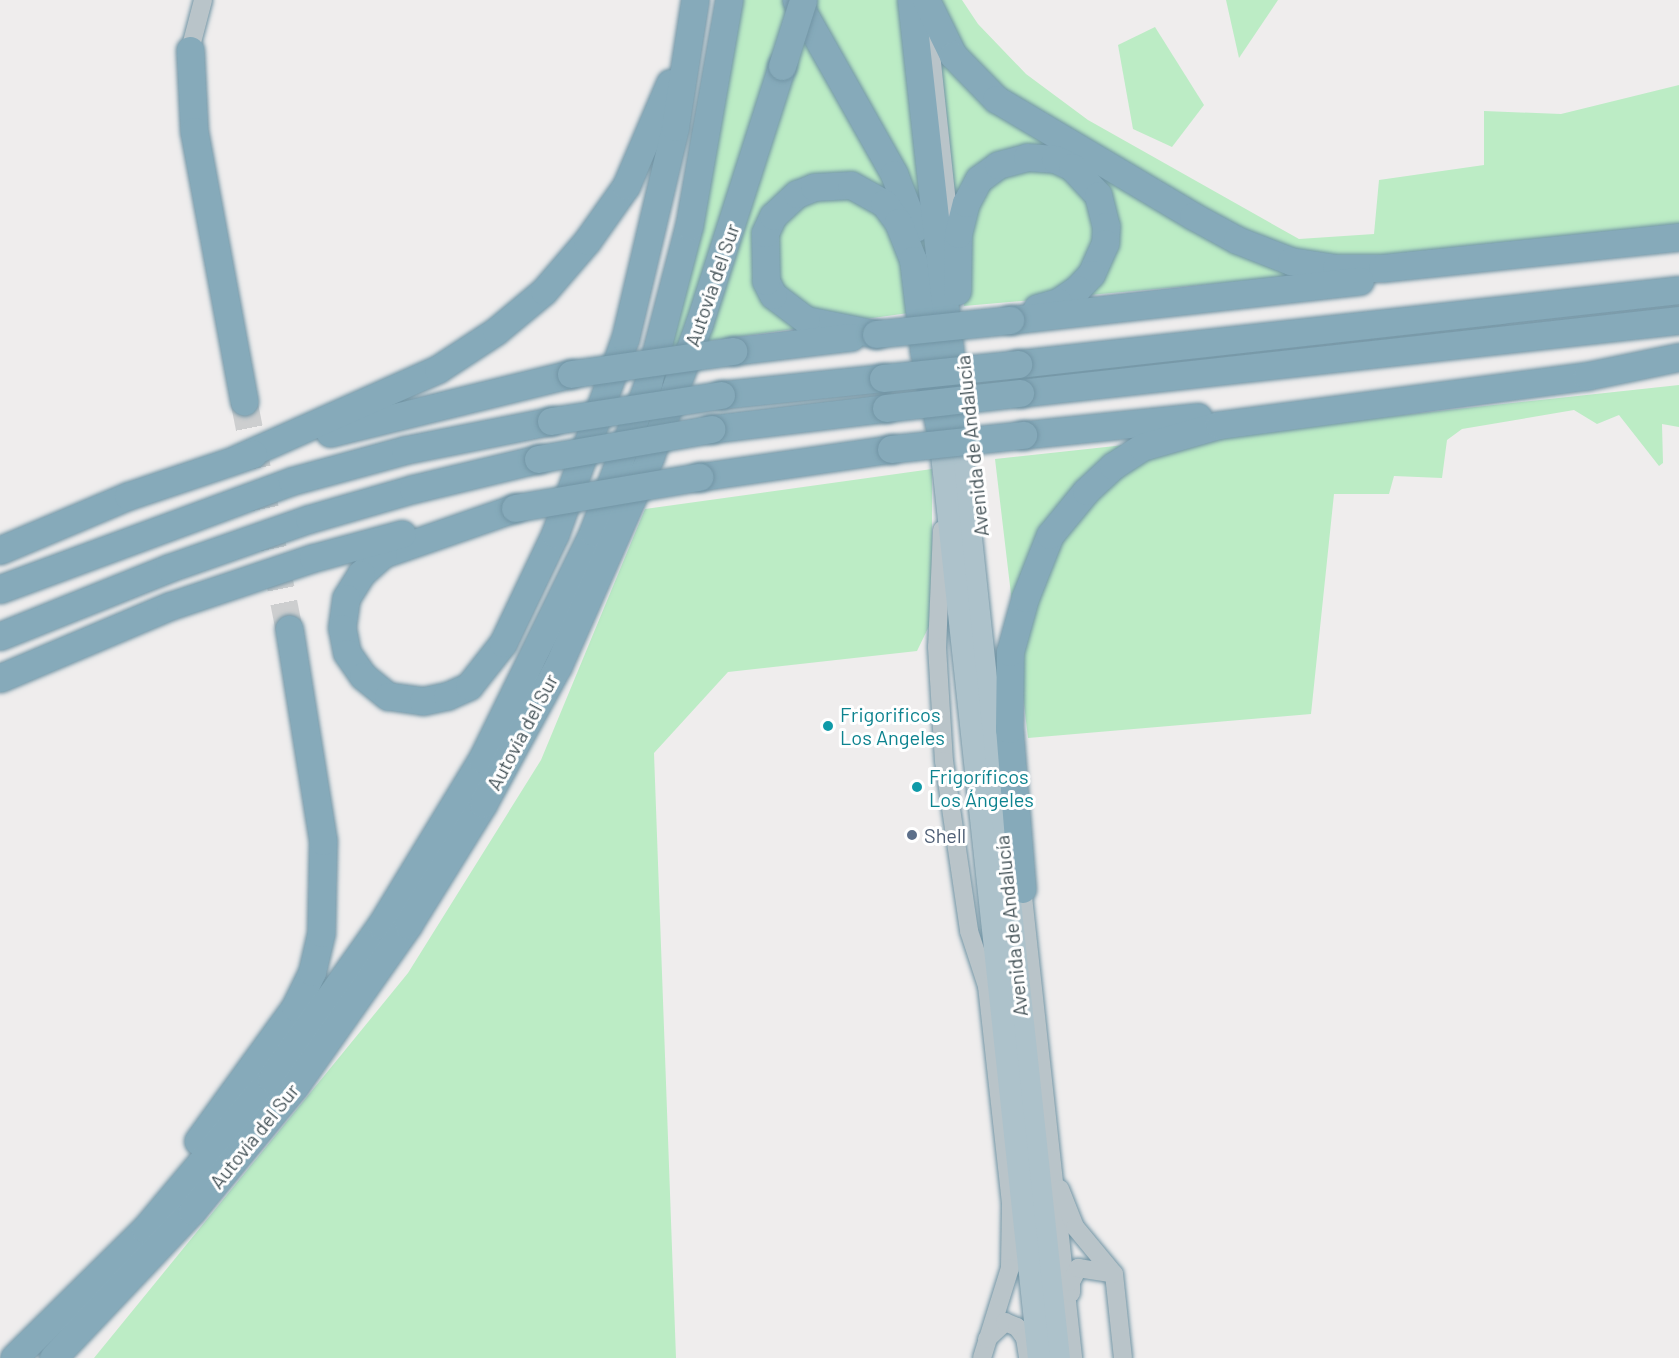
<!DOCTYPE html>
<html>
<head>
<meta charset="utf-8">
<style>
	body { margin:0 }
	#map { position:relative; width:1679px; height:1358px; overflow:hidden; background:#efeded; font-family:Barlow,sans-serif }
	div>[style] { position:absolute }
	.green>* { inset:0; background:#bcecc5 }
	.highway-tunnel>* { height:27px; margin-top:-13.5px; transform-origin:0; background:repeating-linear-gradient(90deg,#cdcecf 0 27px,transparent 0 41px) }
	.roads { filter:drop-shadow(0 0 2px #7295a5) drop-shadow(0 0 2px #7295a5) }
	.minor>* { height:18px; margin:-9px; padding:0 9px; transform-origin:9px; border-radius:9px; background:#b9c4c9 }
	.major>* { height:22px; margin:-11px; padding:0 11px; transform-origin:11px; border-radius:11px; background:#adc2cb }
	.highway>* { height:27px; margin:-13.5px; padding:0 13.5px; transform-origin:13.5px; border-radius:13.5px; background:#86aaba }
	.bridges { filter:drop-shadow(0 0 2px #7295a5) drop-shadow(0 0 2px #7295a5) }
	.highway-bridge>* { height:27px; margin:-13.5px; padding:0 13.5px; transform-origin:13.5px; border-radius:13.5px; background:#86aaba }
	.dots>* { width:16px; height:16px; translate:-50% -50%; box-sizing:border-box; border:3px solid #fff; border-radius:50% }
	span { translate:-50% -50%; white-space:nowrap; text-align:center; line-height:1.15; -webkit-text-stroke:6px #fff; paint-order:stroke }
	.street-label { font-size:20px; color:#465459 }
	.culture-label { font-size:20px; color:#0d838f }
	.left { translate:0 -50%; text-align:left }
	.service-label { font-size:20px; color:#4e5e75 }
</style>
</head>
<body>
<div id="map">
	<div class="green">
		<div style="clip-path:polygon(739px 0,903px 0,937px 309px,666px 347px)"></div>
		<div style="clip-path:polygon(932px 0,962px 0,978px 24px,1026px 74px,1088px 120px,1299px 239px,1374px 234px,1379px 180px,1484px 165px,1484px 111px,1561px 114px,1679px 85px,1679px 228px,1325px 274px,964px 306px)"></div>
		<div style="clip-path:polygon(1226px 0,1278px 0,1239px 58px)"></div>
		<div style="clip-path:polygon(1155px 27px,1204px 105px,1172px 147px,1133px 129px,1118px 45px)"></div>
		<div style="clip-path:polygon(1679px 385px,1679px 427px,1662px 424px,1663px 463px,1659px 466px,1619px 415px,1597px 424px,1574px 410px,1462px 429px,1447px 440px,1442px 478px,1394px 476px,1389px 494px,1334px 494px,1311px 714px,1028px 738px,995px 459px)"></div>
		<div style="clip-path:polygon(932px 469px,932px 620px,917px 651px,728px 672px,654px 753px,676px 1358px,94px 1358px,408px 973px,541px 760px,645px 509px)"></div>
	</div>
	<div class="highway-tunnel">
		<div style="left:244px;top:401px;width:232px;rotate:78.8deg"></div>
	</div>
	<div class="roads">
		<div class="minor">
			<div style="left:927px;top:16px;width:224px;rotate:83.9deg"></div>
			<div style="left:190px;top:50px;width:52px;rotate:-75.4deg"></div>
			<div style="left:942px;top:530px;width:117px;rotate:92.4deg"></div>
			<div style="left:937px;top:647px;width:114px;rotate:86.5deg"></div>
			<div style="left:944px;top:761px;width:172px;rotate:81.6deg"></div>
			<div style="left:969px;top:931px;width:58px;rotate:71.9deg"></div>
			<div style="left:987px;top:986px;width:218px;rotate:83.7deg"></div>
			<div style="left:1011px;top:1203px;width:65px;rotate:90.9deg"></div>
			<div style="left:1010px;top:1268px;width:94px;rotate:107.3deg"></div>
			<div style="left:1021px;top:878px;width:483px;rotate:83.8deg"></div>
			<div style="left:1060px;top:1189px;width:41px;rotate:68.5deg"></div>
			<div style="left:1075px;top:1227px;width:61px;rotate:50.3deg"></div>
			<div style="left:1114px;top:1274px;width:84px;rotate:83.9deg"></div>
			<div style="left:1071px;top:1293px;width:11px;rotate:-90deg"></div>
			<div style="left:1071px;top:1282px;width:16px;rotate:-63deg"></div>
			<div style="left:1078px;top:1268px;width:36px;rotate:9deg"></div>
			<div style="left:987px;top:1339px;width:25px;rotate:-43deg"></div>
			<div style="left:1005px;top:1322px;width:13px;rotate:23deg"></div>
			<div style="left:1017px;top:1327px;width:14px;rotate:54deg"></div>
			<div style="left:1025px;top:1338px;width:20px;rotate:81deg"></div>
		</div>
		<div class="major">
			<div style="left:959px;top:426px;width:937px;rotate:83.88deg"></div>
			<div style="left:939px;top:427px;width:936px;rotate:83.87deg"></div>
		</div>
		<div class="highway">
			<div style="left:796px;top:0;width:200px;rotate:60.6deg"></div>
			<div style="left:894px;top:174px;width:58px;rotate:68.7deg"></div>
			<div style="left:911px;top:0;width:426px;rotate:83.7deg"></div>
			<div style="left:926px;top:0;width:61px;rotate:63.9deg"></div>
			<div style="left:953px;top:55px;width:62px;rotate:45.7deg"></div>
			<div style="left:996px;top:99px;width:229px;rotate:30.7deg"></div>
			<div style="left:1193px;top:216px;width:50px;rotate:28.6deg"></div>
			<div style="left:1237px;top:240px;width:58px;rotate:21.3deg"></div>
			<div style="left:1291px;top:261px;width:46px;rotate:8.8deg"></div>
			<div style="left:1336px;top:268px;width:46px"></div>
			<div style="left:1382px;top:268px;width:299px;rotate:-6deg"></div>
			<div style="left:190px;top:50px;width:81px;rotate:87.2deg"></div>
			<div style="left:194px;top:131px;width:275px;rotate:79.5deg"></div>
			<div style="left:957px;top:291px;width:57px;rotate:-89deg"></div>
			<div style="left:958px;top:234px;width:32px;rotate:-76deg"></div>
			<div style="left:966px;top:203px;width:27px;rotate:-62deg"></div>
			<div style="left:979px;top:179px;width:24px;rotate:-36deg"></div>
			<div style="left:998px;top:165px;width:30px;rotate:-15deg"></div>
			<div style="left:1027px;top:157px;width:28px;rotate:4deg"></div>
			<div style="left:1055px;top:159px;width:19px;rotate:25deg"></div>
			<div style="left:1072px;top:167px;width:38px;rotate:47deg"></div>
			<div style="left:1098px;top:195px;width:32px;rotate:76deg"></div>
			<div style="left:1106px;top:226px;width:17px;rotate:93deg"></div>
			<div style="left:1105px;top:243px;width:34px;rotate:114deg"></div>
			<div style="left:1091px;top:274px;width:21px;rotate:133deg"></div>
			<div style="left:1077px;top:289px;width:23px;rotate:146deg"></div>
			<div style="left:1058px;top:302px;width:22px;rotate:164deg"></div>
			<div style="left:1010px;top:320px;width:352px;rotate:-6.4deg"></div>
			<div style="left:876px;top:334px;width:71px;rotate:-168.7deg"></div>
			<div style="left:806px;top:320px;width:41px;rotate:-142.9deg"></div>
			<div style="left:773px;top:295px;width:16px;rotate:-117deg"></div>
			<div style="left:766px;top:281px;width:48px;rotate:-91.2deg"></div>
			<div style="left:765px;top:233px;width:19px;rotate:-65deg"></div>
			<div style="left:773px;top:216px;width:33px;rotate:-43deg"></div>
			<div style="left:797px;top:194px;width:18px;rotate:-22deg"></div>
			<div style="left:814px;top:187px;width:37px;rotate:-3deg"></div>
			<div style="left:851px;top:185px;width:38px;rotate:29deg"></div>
			<div style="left:884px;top:203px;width:24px;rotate:54deg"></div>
			<div style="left:898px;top:222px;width:41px;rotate:68.5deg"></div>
			<div style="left:913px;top:260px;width:93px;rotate:83.2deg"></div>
			<div style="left:924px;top:352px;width:76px;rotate:78.5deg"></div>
			<div style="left:733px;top:351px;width:119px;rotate:-6.8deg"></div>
			<div style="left:1018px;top:364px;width:665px;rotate:-6.39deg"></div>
			<div style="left:1020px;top:393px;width:663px;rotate:-6.32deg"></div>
			<div style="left:721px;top:395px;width:163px;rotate:-6deg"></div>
			<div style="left:711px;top:429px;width:176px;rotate:-6.8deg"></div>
			<div style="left:330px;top:433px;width:248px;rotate:-13.8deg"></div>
			<div style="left:1023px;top:435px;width:176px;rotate:-5.9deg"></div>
			<div style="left:236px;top:459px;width:221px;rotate:-24deg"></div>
			<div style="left:438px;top:369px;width:69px;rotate:-33.2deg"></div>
			<div style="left:496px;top:331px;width:62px;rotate:-39.8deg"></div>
			<div style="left:544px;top:291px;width:66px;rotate:-49.3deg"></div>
			<div style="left:587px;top:241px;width:67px;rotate:-54.7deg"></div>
			<div style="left:626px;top:186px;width:112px;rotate:-66.9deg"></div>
			<div style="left:699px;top:477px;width:194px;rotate:-8.3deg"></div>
			<div style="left:515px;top:508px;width:140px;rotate:160.8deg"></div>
			<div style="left:383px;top:554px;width:30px;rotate:138deg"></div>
			<div style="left:361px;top:574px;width:28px;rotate:122deg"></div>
			<div style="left:346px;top:598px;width:30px;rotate:98deg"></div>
			<div style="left:342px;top:628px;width:25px;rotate:79deg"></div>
			<div style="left:347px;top:653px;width:28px;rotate:55deg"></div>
			<div style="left:363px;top:676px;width:32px;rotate:39deg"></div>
			<div style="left:388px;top:696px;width:35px;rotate:8deg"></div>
			<div style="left:423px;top:701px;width:25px;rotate:-12deg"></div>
			<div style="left:447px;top:696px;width:24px;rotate:-24deg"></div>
			<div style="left:469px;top:686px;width:55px;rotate:-51.7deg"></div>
			<div style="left:503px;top:643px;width:121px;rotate:-64.5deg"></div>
			<div style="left:555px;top:534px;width:207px;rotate:-70.3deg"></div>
			<div style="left:625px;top:339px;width:218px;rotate:-76.7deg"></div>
			<div style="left:675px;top:127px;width:129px;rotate:-81.1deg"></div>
			<div style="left:0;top:550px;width:139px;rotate:-22.9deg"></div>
			<div style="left:128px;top:496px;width:132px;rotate:-18.6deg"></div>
			<div style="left:0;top:589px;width:311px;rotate:-20.3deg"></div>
			<div style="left:292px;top:481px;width:117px;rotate:-15.3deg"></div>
			<div style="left:405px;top:450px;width:149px;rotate:-11.2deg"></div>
			<div style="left:0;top:636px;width:182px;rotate:-21.9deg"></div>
			<div style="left:169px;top:568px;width:148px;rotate:-19.3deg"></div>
			<div style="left:309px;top:519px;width:108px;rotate:-16.1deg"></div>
			<div style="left:413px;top:489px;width:129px;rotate:-13.5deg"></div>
			<div style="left:0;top:678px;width:185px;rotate:-23deg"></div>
			<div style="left:170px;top:606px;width:151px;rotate:-18.6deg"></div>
			<div style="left:313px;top:558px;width:92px;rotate:-15.1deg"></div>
			<div style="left:1022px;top:889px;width:161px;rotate:-94.6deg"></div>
			<div style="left:1009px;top:729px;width:77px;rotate:-89.3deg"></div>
			<div style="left:1010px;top:652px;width:56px;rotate:-74.5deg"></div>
			<div style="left:1025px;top:598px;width:68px;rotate:-68.4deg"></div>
			<div style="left:1050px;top:535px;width:57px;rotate:-50.7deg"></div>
			<div style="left:1086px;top:491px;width:37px;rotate:-43deg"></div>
			<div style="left:1113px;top:466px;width:35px;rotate:-33deg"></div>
			<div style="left:1142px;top:447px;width:80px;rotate:-15.9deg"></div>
			<div style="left:1219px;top:425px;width:371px;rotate:-7.6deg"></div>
			<div style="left:1587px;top:376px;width:94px;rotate:-11.7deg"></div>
			<div style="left:198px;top:1141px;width:165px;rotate:-54.1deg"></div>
			<div style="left:295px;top:1007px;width:39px;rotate:-64deg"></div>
			<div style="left:312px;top:972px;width:40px;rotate:-77deg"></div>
			<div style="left:321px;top:933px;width:92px;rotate:-88.8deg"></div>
			<div style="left:323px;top:841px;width:215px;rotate:-99.1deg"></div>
			<div style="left:14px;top:1358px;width:184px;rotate:-44.6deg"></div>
			<div style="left:145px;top:1229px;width:196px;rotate:-50deg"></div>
			<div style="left:271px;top:1079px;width:189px;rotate:-54.5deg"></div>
			<div style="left:381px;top:925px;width:194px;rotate:-58.7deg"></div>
			<div style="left:482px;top:759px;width:253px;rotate:-63.9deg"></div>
			<div style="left:593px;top:532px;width:159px;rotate:-69.7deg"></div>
			<div style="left:648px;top:383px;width:162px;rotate:-75.4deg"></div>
			<div style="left:689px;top:226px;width:230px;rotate:-80deg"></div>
			<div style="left:53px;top:1358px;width:202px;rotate:-46.6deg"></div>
			<div style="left:192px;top:1211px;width:162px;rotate:-50.5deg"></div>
			<div style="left:295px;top:1086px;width:197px;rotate:-54.9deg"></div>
			<div style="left:408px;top:925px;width:142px;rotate:-58.2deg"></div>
			<div style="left:483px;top:804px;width:157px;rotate:-61.5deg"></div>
			<div style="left:558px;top:666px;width:228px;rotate:-66.2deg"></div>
			<div style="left:650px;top:457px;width:142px;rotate:-69.8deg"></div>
			<div style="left:699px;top:324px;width:271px;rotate:-72.2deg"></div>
		</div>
	</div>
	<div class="bridges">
		<div class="highway-bridge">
			<div style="left:782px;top:66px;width:69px;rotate:-72.3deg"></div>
			<div style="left:876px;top:334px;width:135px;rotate:-6deg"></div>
			<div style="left:571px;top:374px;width:164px;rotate:-8.1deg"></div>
			<div style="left:883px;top:378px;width:136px;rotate:-5.9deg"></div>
			<div style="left:886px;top:408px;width:135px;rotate:-6.4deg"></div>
			<div style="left:551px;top:421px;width:172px;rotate:-8.7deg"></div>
			<div style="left:891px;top:449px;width:133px;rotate:-6.1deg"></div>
			<div style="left:538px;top:459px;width:176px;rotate:-9.8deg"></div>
			<div style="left:515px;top:508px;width:187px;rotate:-9.6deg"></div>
		</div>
	</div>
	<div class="dots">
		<div style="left:828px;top:726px;background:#0f9aa8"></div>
		<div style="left:917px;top:787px;background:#0f9aa8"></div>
		<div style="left:912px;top:835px;background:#5c6f8a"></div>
	</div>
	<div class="street-label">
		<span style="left:712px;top:285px;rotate:-71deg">Autovía del Sur</span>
		<span style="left:972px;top:446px;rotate:-96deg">Avenida de Andalucía</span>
		<span style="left:522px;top:732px;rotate:-62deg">Autovía del Sur</span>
		<span style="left:1011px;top:926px;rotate:-96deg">Avenida de Andalucía</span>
		<span style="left:254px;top:1136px;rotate:-51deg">Autovía del Sur</span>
	</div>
	<div class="culture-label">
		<span class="left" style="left:840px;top:726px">Frigorificos<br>Los Angeles</span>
		<span class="left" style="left:929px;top:788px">Frigoríficos<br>Los Ángeles</span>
	</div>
	<div class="service-label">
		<span class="left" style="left:924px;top:835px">Shell</span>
	</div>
</div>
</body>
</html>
